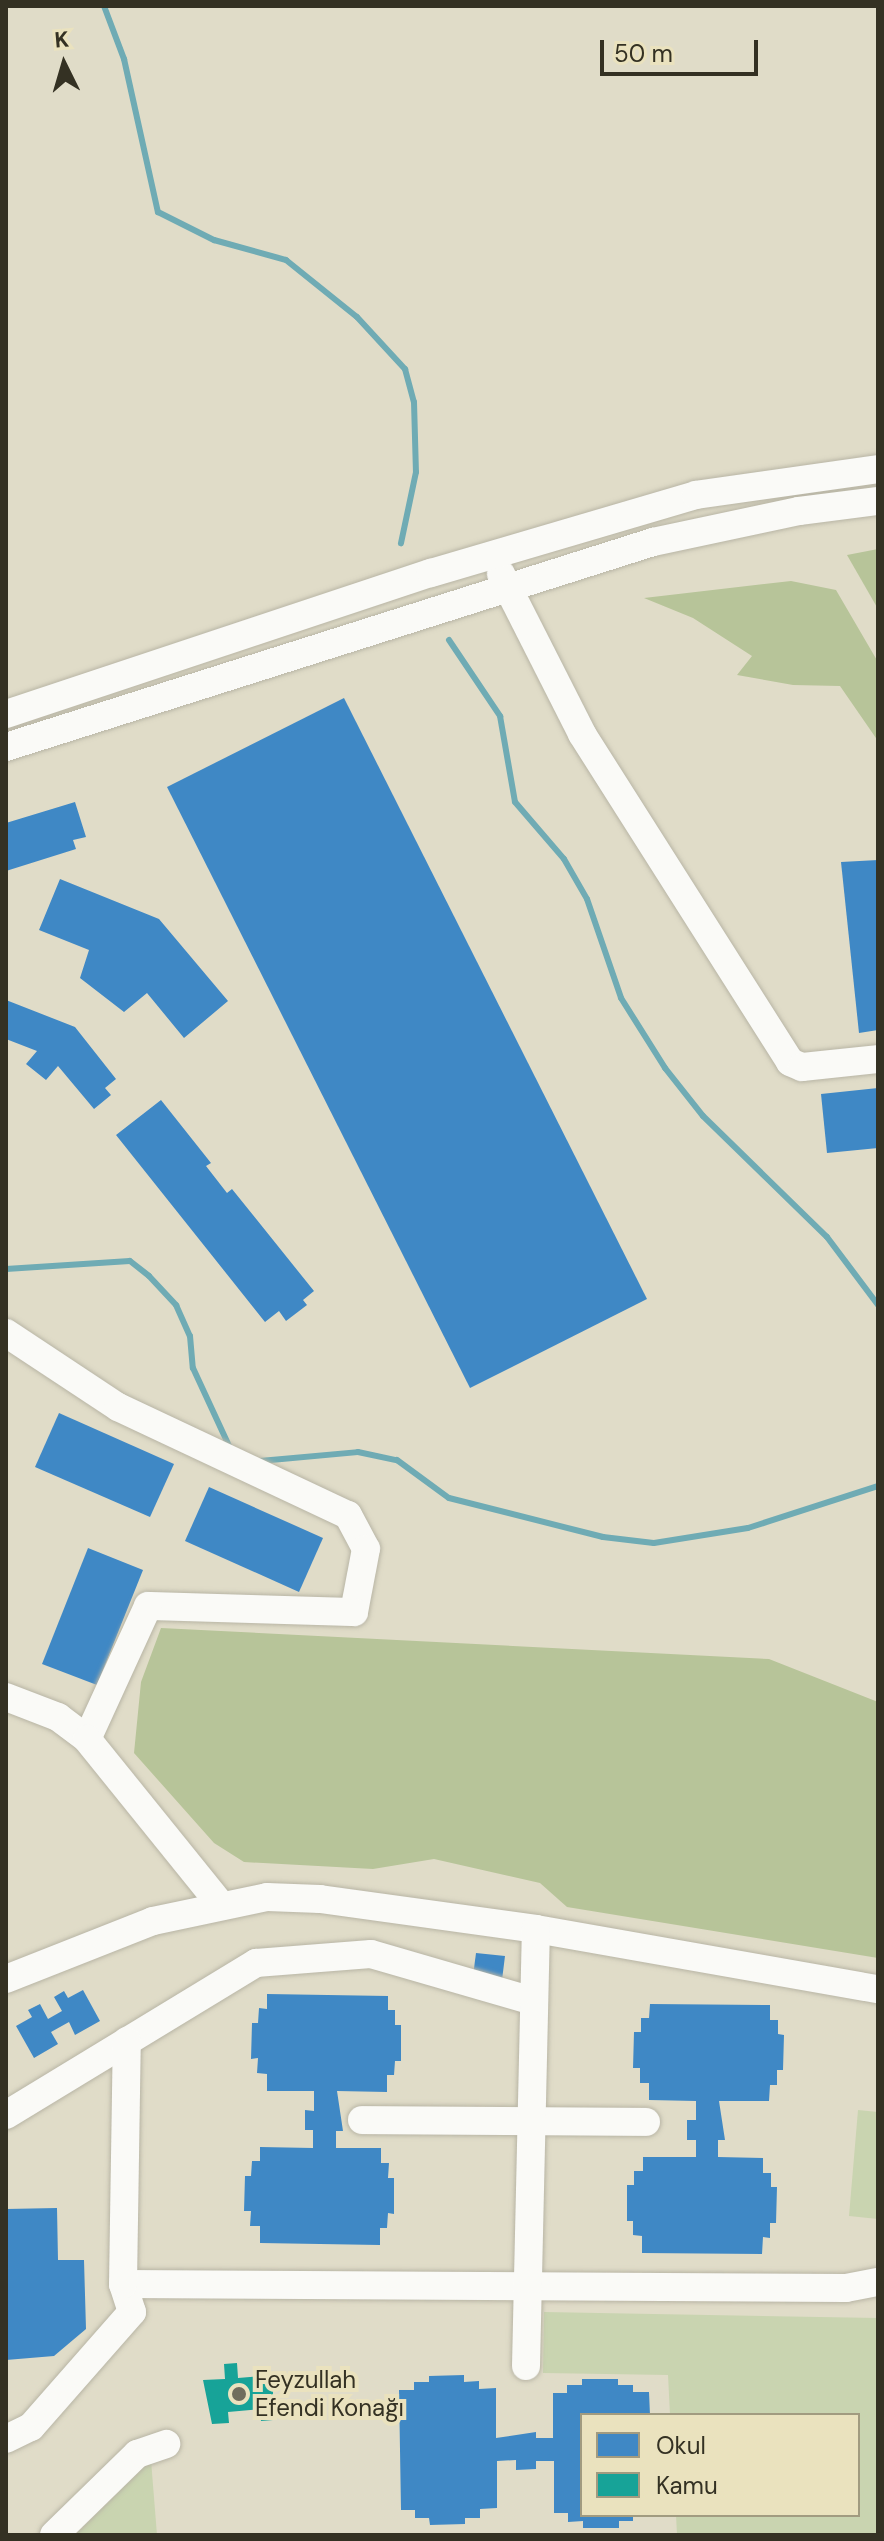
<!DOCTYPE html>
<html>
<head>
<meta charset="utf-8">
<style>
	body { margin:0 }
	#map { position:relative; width:884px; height:2541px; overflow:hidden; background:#e0dcc8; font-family:"DM Sans",sans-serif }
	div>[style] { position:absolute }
	.green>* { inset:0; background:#c9d4b0 }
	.forest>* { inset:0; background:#b7c499 }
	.schools>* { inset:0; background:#3f88c5 }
	.public>* { inset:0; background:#17a398 }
	.stream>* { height:6px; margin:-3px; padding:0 3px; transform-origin:3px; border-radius:3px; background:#6fabb4 }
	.roads { filter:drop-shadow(0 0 2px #b8b5a5) drop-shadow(0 0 2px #b8b5a5) }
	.minor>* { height:28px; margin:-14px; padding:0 14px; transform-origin:14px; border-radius:14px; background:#fafaf7 }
	.dots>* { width:22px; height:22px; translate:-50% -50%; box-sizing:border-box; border:4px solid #eae2be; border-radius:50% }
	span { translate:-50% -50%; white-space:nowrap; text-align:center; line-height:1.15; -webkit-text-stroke:8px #eae2be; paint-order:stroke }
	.poi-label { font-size:24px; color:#343123 }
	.left { translate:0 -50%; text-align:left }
	.frame { position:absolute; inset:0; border:8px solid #343123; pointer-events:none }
	.legend { position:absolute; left:580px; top:2413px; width:280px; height:104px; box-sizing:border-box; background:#eae2be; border:2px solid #a19b80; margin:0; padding:10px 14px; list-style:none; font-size:24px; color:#343123 }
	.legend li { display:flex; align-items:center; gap:16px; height:40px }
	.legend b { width:40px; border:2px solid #a19b80 }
	.north { position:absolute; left:24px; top:24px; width:80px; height:80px; -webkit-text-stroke:6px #eae2be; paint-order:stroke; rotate:355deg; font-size:22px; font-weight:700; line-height:32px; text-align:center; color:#343123 }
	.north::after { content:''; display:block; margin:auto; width:28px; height:36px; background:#343123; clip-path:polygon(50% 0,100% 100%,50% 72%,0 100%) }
	.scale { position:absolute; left:600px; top:40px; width:158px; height:36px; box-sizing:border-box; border:4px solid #343123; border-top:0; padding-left:10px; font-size:24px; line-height:28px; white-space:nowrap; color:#343123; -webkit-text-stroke:6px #eae2be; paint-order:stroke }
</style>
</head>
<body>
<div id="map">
	<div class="green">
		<div style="clip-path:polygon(858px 2110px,878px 2112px,878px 2219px,849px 2216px)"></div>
		<div style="clip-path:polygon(544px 2312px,878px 2318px,878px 2535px,677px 2535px,676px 2515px,858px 2515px,858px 2415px,670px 2415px,668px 2375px,543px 2373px)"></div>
		<div style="clip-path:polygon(151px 2460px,157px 2535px,75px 2535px)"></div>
	</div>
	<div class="forest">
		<div style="clip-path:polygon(878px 549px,878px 609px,847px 555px)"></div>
		<div style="clip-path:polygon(791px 581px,836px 590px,878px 662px,878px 741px,840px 686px,793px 685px,737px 675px,752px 656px,693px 618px,644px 598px)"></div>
		<div style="clip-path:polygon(161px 1628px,769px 1659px,878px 1702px,878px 1958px,567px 1907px,540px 1883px,434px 1859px,373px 1869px,244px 1862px,214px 1843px,134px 1753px,141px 1682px)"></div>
	</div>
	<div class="schools">
		<div style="clip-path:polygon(344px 698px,647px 1299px,470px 1388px,167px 787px)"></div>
		<div style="clip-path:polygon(75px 802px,86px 837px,73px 840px,76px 849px,6px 871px,6px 823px)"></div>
		<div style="clip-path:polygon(878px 860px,878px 1030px,859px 1033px,841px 862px)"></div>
		<div style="clip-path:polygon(60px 879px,159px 919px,228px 1001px,184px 1038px,147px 993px,124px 1012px,80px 978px,89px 950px,39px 930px)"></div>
		<div style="clip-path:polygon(6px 1000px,75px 1027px,116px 1079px,105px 1088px,111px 1095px,94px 1109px,58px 1066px,46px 1080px,26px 1064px,37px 1051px,6px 1039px)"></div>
		<div style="clip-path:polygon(878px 1088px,878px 1148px,827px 1153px,821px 1094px)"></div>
		<div style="clip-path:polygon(161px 1100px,211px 1163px,206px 1166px,227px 1193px,232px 1189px,314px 1291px,303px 1300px,307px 1305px,286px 1321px,279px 1311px,265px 1322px,116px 1135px)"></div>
		<div style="clip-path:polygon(59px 1413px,174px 1464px,150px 1517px,35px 1467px)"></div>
		<div style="clip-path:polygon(209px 1487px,323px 1538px,299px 1592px,185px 1541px)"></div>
		<div style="clip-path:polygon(88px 1548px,143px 1570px,97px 1685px,42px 1664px)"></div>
		<div style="clip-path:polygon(476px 1953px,505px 1956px,502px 1980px,473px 1976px)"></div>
		<div style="clip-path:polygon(83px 1990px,100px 2021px,75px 2035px,69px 2022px,51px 2032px,58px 2044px,34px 2058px,16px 2026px,32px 2017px,28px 2010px,40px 2004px,48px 2019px,62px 2011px,54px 1997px,64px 1991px,68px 1998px)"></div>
		<div style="clip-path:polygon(267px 1994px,388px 1996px,388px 2010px,395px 2010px,395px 2025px,401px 2025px,401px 2061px,395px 2061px,394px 2075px,387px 2075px,387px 2092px,337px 2091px,343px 2131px,336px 2131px,336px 2148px,381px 2148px,381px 2163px,389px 2163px,388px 2178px,394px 2178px,394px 2214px,388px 2213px,387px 2228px,380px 2228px,380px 2245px,260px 2243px,260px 2226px,250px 2226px,251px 2211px,244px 2211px,245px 2176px,251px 2176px,252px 2161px,260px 2161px,260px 2147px,313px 2148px,313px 2130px,305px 2130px,305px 2110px,314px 2111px,314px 2091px,267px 2091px,267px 2074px,257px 2073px,258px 2058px,251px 2059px,252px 2023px,258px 2023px,259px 2008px,267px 2009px)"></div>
		<div style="clip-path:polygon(650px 2004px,770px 2005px,770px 2020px,778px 2020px,778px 2034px,784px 2035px,783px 2070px,777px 2070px,777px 2085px,770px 2085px,769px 2101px,719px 2101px,725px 2140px,718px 2140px,718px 2157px,763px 2158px,763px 2173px,771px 2173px,771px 2187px,777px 2187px,776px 2223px,770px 2223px,770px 2238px,763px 2237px,762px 2254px,642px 2253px,642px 2236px,633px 2235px,633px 2221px,627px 2221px,627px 2185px,634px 2185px,634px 2171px,643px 2171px,643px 2157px,696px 2157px,696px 2140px,687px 2140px,687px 2120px,696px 2120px,696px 2101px,649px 2100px,649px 2083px,640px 2083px,640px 2068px,633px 2068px,634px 2032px,641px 2032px,641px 2018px,649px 2018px)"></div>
		<div style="clip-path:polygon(57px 2208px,58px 2260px,84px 2260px,86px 2329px,54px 2356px,6px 2360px,6px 2209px)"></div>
		<div style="clip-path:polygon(464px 2375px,464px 2382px,479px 2381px,479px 2389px,496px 2388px,496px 2438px,536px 2432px,536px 2438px,553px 2438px,553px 2393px,567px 2393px,567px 2385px,582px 2385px,582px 2379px,618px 2379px,618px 2385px,633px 2385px,633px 2392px,649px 2392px,650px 2415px,582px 2415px,582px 2515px,633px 2515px,633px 2521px,619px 2521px,619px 2528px,583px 2528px,583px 2521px,568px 2522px,568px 2513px,554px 2513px,554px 2461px,536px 2461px,536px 2469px,516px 2470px,516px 2460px,497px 2461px,497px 2508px,480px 2509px,480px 2518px,465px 2518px,465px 2524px,430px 2525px,429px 2518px,415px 2518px,415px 2510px,401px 2510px,399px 2390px,414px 2390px,414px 2382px,429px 2382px,429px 2376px)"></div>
	</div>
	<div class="public">
		<div style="clip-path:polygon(237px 2363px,238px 2378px,273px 2375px,273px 2420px,261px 2421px,260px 2409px,228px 2412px,229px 2423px,212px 2424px,203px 2380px,225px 2379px,224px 2364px)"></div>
	</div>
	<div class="stream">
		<div style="left:104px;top:6px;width:57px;rotate:69.3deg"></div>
		<div style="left:124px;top:59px;width:157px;rotate:77.5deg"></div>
		<div style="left:158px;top:212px;width:63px;rotate:26.6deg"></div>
		<div style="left:214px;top:240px;width:75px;rotate:15.5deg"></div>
		<div style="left:286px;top:260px;width:91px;rotate:38.8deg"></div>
		<div style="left:357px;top:317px;width:71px;rotate:47.3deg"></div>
		<div style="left:405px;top:369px;width:34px;rotate:75deg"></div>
		<div style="left:414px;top:402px;width:70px;rotate:88.4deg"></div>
		<div style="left:416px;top:472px;width:73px;rotate:101.9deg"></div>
		<div style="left:449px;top:640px;width:92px;rotate:56.1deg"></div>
		<div style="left:500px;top:716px;width:87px;rotate:80.1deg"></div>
		<div style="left:515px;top:802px;width:75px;rotate:49.3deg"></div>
		<div style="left:564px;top:859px;width:46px;rotate:60.1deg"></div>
		<div style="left:587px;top:899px;width:105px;rotate:71deg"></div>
		<div style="left:621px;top:998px;width:83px;rotate:57.8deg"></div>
		<div style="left:665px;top:1068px;width:61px;rotate:51.6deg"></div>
		<div style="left:703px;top:1116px;width:173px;rotate:44.3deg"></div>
		<div style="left:827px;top:1237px;width:85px;rotate:53.1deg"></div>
		<div style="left:6px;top:1269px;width:124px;rotate:-3.7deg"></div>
		<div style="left:130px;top:1261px;width:24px;rotate:38deg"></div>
		<div style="left:149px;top:1276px;width:40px;rotate:47deg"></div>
		<div style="left:176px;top:1305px;width:34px;rotate:66deg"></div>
		<div style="left:190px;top:1336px;width:32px;rotate:85deg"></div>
		<div style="left:193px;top:1368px;width:86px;rotate:65.2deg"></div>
		<div style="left:260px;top:1461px;width:98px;rotate:-5.2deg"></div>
		<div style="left:358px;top:1452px;width:40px;rotate:12deg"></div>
		<div style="left:397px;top:1460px;width:64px;rotate:36.2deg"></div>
		<div style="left:449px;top:1498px;width:159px;rotate:14.2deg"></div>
		<div style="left:603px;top:1537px;width:51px;rotate:6.7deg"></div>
		<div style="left:654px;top:1543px;width:95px;rotate:-9.1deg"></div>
		<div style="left:748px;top:1528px;width:137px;rotate:-17.9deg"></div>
	</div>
	<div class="roads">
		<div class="minor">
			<div style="left:501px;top:574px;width:179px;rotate:63.1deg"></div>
			<div style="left:582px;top:734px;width:388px;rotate:57.6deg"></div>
			<div style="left:790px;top:1062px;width:13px;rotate:23deg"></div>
			<div style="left:802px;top:1067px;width:76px;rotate:-6deg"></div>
			<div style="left:6px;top:714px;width:448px;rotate:-18.4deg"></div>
			<div style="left:431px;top:573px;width:276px;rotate:-16.4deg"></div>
			<div style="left:696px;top:495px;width:184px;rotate:-8.1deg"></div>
			<div style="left:6px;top:747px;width:679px;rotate:-17.58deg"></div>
			<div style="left:653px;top:542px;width:149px;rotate:-12deg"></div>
			<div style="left:799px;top:511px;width:80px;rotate:-7.2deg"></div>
			<div style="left:6px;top:1333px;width:134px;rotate:33.5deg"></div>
			<div style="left:118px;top:1407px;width:254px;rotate:25.2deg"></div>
			<div style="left:348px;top:1515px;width:38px;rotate:62deg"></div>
			<div style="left:366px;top:1549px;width:64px;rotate:100.8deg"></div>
			<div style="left:354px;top:1612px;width:206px;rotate:-178.3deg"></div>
			<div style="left:148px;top:1606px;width:146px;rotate:114.6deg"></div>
			<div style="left:6px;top:1697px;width:56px;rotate:21deg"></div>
			<div style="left:58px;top:1717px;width:36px;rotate:37deg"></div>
			<div style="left:87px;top:1739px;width:212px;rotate:51.1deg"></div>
			<div style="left:6px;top:1979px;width:158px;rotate:-21.5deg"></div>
			<div style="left:153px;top:1921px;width:116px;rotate:-11.9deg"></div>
			<div style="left:267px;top:1897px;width:53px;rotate:2.2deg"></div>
			<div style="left:320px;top:1899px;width:218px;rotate:7.9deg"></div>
			<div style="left:536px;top:1929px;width:347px;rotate:10deg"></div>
			<div style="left:6px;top:2115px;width:293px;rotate:-31.3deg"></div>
			<div style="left:256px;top:1963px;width:115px;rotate:-4.5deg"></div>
			<div style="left:371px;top:1954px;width:169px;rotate:16.2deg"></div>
			<div style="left:362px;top:2120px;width:284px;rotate:0.4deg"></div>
			<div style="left:123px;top:2284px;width:723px;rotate:0.32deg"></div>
			<div style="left:846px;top:2288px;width:33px;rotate:-11deg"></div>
			<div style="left:526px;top:2366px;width:437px;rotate:-88.7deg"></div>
			<div style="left:6px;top:2439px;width:28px;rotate:-26deg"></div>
			<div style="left:31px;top:2427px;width:153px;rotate:-48.7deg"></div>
			<div style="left:132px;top:2312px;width:29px;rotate:-108deg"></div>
			<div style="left:123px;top:2284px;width:243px;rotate:-89.1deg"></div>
			<div style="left:54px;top:2535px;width:116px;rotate:-44.3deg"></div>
			<div style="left:137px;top:2454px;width:31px;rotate:-19deg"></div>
		</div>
	</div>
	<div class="dots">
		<div style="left:239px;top:2394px;background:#706d5d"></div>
	</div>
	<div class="poi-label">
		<span class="left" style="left:255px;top:2394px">Feyzullah<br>Efendi Konağı</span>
	</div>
	<div class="frame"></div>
	<ul class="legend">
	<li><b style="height:22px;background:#3f88c5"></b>Okul</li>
	<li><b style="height:22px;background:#17a398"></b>Kamu</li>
	</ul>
	<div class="north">K</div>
	<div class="scale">50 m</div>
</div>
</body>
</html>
